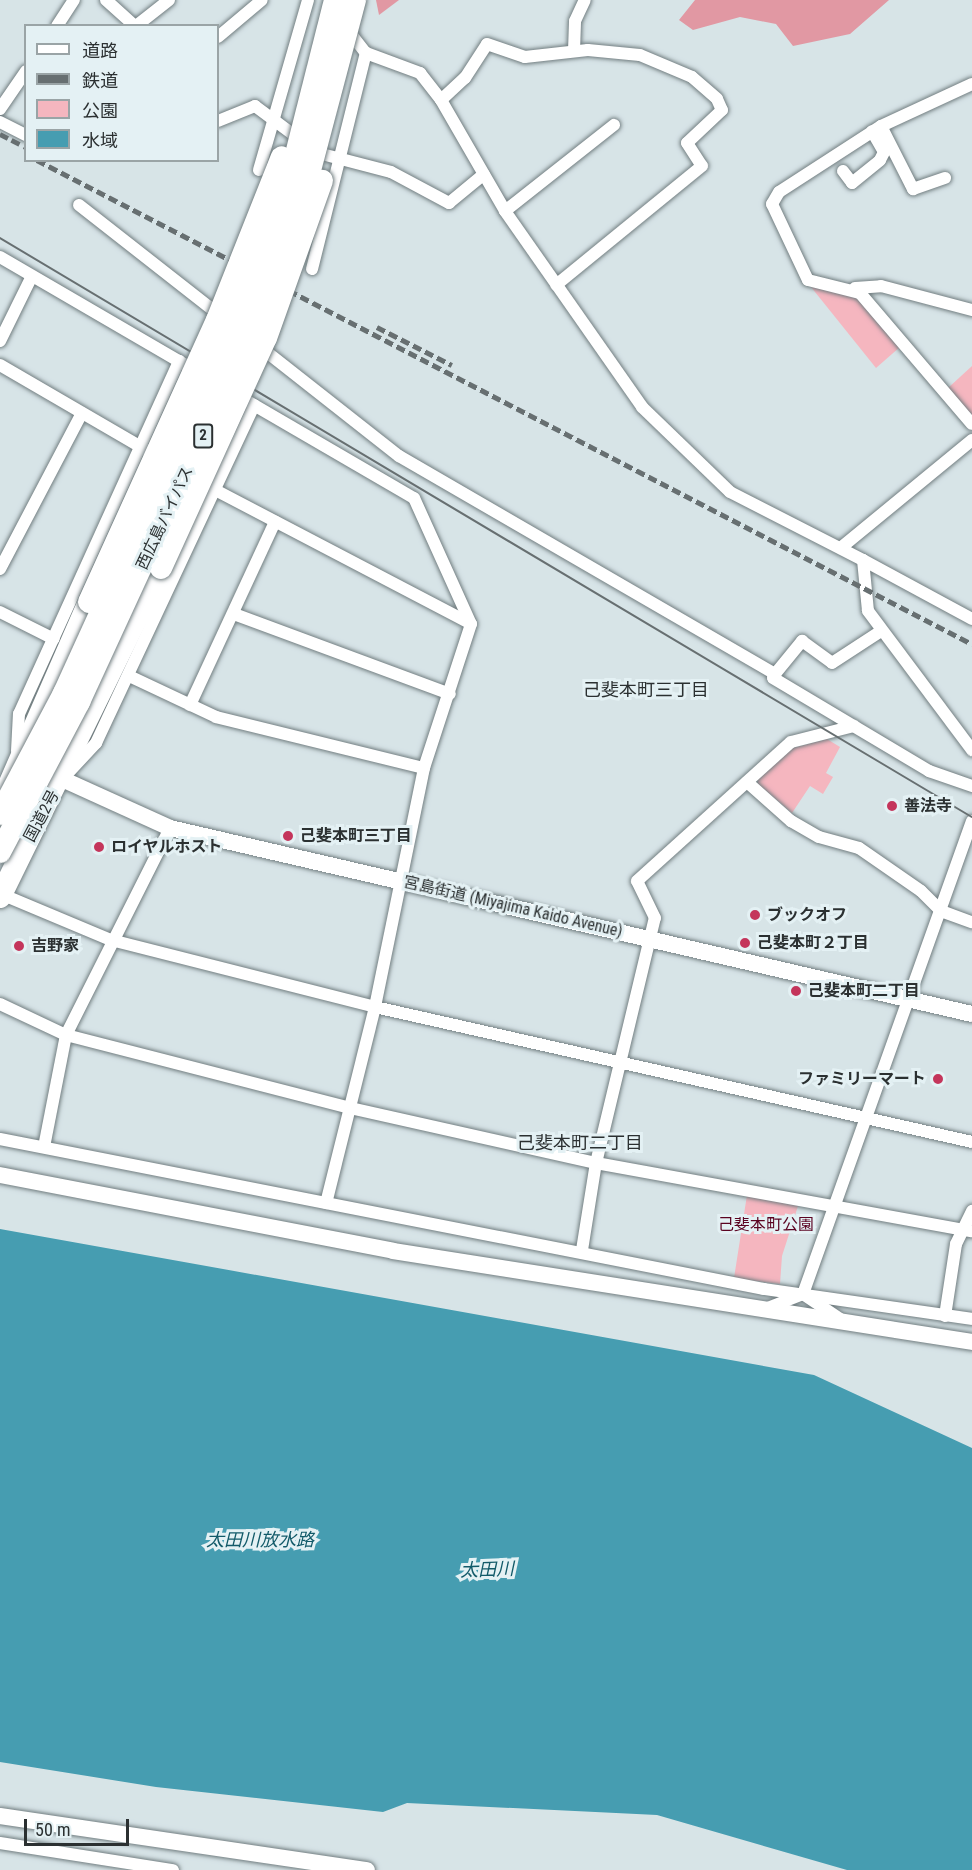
<!DOCTYPE html>
<html>
<head>
<meta charset="utf-8">
<style>
	body { margin:0 }
	#map { position:relative; width:972px; height:1870px; overflow:hidden; background:#d7e4e7; font-family:"Roboto Condensed","Noto Sans JP",sans-serif }
	div>[style] { position:absolute }
	.green>* { inset:0; background:#f5b6bf }
	.forest>* { inset:0; background:#e198a3 }
	.water>* { inset:0; background:#469db1 }
	.roads { filter:drop-shadow(0 0 2px #727e81) drop-shadow(0 0 2px #727e81) }
	.street>* { height:12px; margin:-6px; padding:0 6px; transform-origin:6px; border-radius:6px; background:#fff }
	.secondary>* { height:16px; margin:-8px; padding:0 8px; transform-origin:8px; border-radius:8px; background:#fff }
	.highway>* { height:22px; margin:-11px; padding:0 11px; transform-origin:11px; border-radius:11px; background:#fff }
	.tram>* { height:1.5px; margin:-0.75px; padding:0 0.75px; transform-origin:0.75px; border-radius:0.75px; background:#676f71 }
	.rail>* { height:4.5px; margin-top:-2.25px; transform-origin:0; background:repeating-linear-gradient(90deg,#676f71 0 9px,transparent 0 13.5px) }
	.bridges { filter:drop-shadow(0 0 2px #727e81) drop-shadow(0 0 2px #727e81) }
	.highway-bridge>* { height:22px; margin:-11px; padding:0 11px; transform-origin:11px; border-radius:11px; background:#fff }
	.dots>* { width:16px; height:16px; translate:-50% -50%; box-sizing:border-box; border:3px solid #e4f1f4; border-radius:50% }
	span { translate:-50% -50%; white-space:nowrap; text-align:center; line-height:1.15; -webkit-text-stroke:6px #e4f1f4; paint-order:stroke }
	.shield-label span { padding:2px 4px; background:#e4f1f4; border:2px solid; border-radius:4px; -webkit-text-stroke-width:0 }
	.shield-label { font-size:15px; color:#2b3031; font-weight:700 }
	.street-label { font-size:16px; color:#2b3031 }
	.poi-label { font-size:16px; color:#2b3031; font-weight:700 }
	.left { translate:0 -50%; text-align:left }
	.right { translate:-100% -50%; text-align:right }
	.park-label { font-size:16px; color:#5b0321 }
	.neighbourhood-label { font-size:18px; color:#2b3031 }
	.water-label { font-size:18px; color:#125a69; font-style:italic }
	.legend { position:absolute; left:24px; top:24px; width:195px; height:138px; box-sizing:border-box; background:#e4f1f4; border:2px solid #9aa4a6; margin:0; padding:8px 10px; list-style:none; font-size:18px; color:#2b3031 }
	.legend li { display:flex; align-items:center; gap:12px; height:30px }
	.legend b { width:30px; border:2px solid #9aa4a6 }
	.scale { position:absolute; left:24px; top:1819px; width:105px; height:27px; box-sizing:border-box; border:3px solid #2b3031; border-top:0; padding-left:8px; font-size:18px; line-height:21px; white-space:nowrap; color:#2b3031; -webkit-text-stroke:4px #e4f1f4; paint-order:stroke }
</style>
</head>
<body>
<div id="map">
	<div class="green">
		<div style="clip-path:polygon(811px 287px,854px 294px,900px 347px,876px 368px)"></div>
		<div style="clip-path:polygon(972px 366px,972px 416px,948px 388px)"></div>
		<div style="clip-path:polygon(827px 739px,840px 747px,826px 773px,833px 777px,823px 794px,810px 786px,792px 813px,758px 784px,757px 777px,789px 749px)"></div>
		<div style="clip-path:polygon(747px 1195px,798px 1206px,782px 1256px,780px 1284px,734px 1278px)"></div>
	</div>
	<div class="forest">
		<div style="clip-path:polygon(376px 0,399px 0,379px 15px)"></div>
		<div style="clip-path:polygon(695px 0,889px 0,850px 34px,793px 46px,776px 24px,740px 17px,693px 30px,679px 20px)"></div>
	</div>
	<div class="water">
		<div style="clip-path:polygon(0 1229px,814px 1375px,972px 1448px,972px 1870px,847px 1870px,657px 1815px,407px 1803px,383px 1812px,156px 1787px,0 1762px)"></div>
	</div>
	<div class="roads">
		<div class="street">
			<div style="left:106px;top:0;width:39px;rotate:42deg"></div>
			<div style="left:57px;top:26px;width:31px;rotate:-57deg"></div>
			<div style="left:136px;top:26px;width:42px;rotate:-38.2deg"></div>
			<div style="left:347px;top:29px;width:31px;rotate:52deg"></div>
			<div style="left:366px;top:53px;width:58px;rotate:20.3deg"></div>
			<div style="left:420px;top:73px;width:34px;rotate:52deg"></div>
			<div style="left:441px;top:100px;width:128px;rotate:60deg"></div>
			<div style="left:505px;top:211px;width:239px;rotate:55deg"></div>
			<div style="left:642px;top:407px;width:122px;rotate:44deg"></div>
			<div style="left:730px;top:492px;width:149px;rotate:27.1deg"></div>
			<div style="left:863px;top:560px;width:51px;rotate:84.4deg"></div>
			<div style="left:868px;top:611px;width:174px;rotate:53.2deg"></div>
			<div style="left:218px;top:37px;width:57px;rotate:-40.1deg"></div>
			<div style="left:574px;top:51px;width:30px;rotate:-88deg"></div>
			<div style="left:575px;top:21px;width:23px;rotate:-65deg"></div>
			<div style="left:972px;top:84px;width:100px;rotate:155.2deg"></div>
			<div style="left:881px;top:126px;width:121px;rotate:147.1deg"></div>
			<div style="left:779px;top:192px;width:14px;rotate:120deg"></div>
			<div style="left:772px;top:204px;width:84px;rotate:64.7deg"></div>
			<div style="left:808px;top:280px;width:54px;rotate:14deg"></div>
			<div style="left:860px;top:293px;width:172px;rotate:49.5deg"></div>
			<div style="left:441px;top:100px;width:33px;rotate:-43deg"></div>
			<div style="left:465px;top:78px;width:40px;rotate:-57.1deg"></div>
			<div style="left:487px;top:44px;width:40px;rotate:18.9deg"></div>
			<div style="left:525px;top:57px;width:63px;rotate:-6.3deg"></div>
			<div style="left:588px;top:50px;width:52px;rotate:5.5deg"></div>
			<div style="left:640px;top:55px;width:56px;rotate:22.9deg"></div>
			<div style="left:692px;top:77px;width:33px;rotate:41deg"></div>
			<div style="left:717px;top:99px;width:12px;rotate:66deg"></div>
			<div style="left:722px;top:110px;width:48px;rotate:136.7deg"></div>
			<div style="left:687px;top:143px;width:27px;rotate:57deg"></div>
			<div style="left:702px;top:166px;width:188px;rotate:140.8deg"></div>
			<div style="left:0;top:109px;width:46px;rotate:-55.6deg"></div>
			<div style="left:218px;top:121px;width:40px;rotate:-22deg"></div>
			<div style="left:255px;top:106px;width:79px;rotate:36.7deg"></div>
			<div style="left:318px;top:153px;width:75px;rotate:14.6deg"></div>
			<div style="left:391px;top:172px;width:66px;rotate:28.1deg"></div>
			<div style="left:449px;top:203px;width:45px;rotate:-39.6deg"></div>
			<div style="left:0;top:122px;width:29px;rotate:27deg"></div>
			<div style="left:881px;top:126px;width:71px;rotate:63.1deg"></div>
			<div style="left:913px;top:189px;width:34px;rotate:-19deg"></div>
			<div style="left:259px;top:170px;width:177px;rotate:-73.9deg"></div>
			<div style="left:843px;top:171px;width:15px;rotate:53deg"></div>
			<div style="left:852px;top:183px;width:36px;rotate:-39deg"></div>
			<div style="left:880px;top:160px;width:9px;rotate:-63deg"></div>
			<div style="left:884px;top:152px;width:24px;rotate:-120deg"></div>
			<div style="left:79px;top:205px;width:182px;rotate:38.1deg"></div>
			<div style="left:505px;top:211px;width:139px;rotate:-38.3deg"></div>
			<div style="left:0;top:257px;width:230px;rotate:30.2deg"></div>
			<div style="left:312px;top:269px;width:223px;rotate:-76deg"></div>
			<div style="left:855px;top:288px;width:26px;rotate:-4deg"></div>
			<div style="left:881px;top:286px;width:94px;rotate:14.8deg"></div>
			<div style="left:0;top:341px;width:72px;rotate:-63.8deg"></div>
			<div style="left:259px;top:346px;width:178px;rotate:38.2deg"></div>
			<div style="left:399px;top:456px;width:435px;rotate:30.1deg"></div>
			<div style="left:775px;top:674px;width:4px;rotate:117deg"></div>
			<div style="left:773px;top:678px;width:182px;rotate:30.8deg"></div>
			<div style="left:929px;top:771px;width:46px;rotate:19.2deg"></div>
			<div style="left:0;top:365px;width:185px;rotate:30.2deg"></div>
			<div style="left:235px;top:394px;width:207px;rotate:30.2deg"></div>
			<div style="left:414px;top:498px;width:138px;rotate:65.7deg"></div>
			<div style="left:471px;top:624px;width:151px;rotate:108.1deg"></div>
			<div style="left:424px;top:768px;width:244px;rotate:101.6deg"></div>
			<div style="left:375px;top:1007px;width:202px;rotate:104deg"></div>
			<div style="left:198px;top:481px;width:308px;rotate:27.6deg"></div>
			<div style="left:843px;top:546px;width:167px;rotate:-39.4deg"></div>
			<div style="left:863px;top:560px;width:124px;rotate:28.4deg"></div>
			<div style="left:0;top:569px;width:176px;rotate:-62.3deg"></div>
			<div style="left:0;top:612px;width:60px;rotate:26.6deg"></div>
			<div style="left:234px;top:614px;width:230px;rotate:20.3deg"></div>
			<div style="left:775px;top:674px;width:43px;rotate:-50.7deg"></div>
			<div style="left:802px;top:641px;width:37px;rotate:36deg"></div>
			<div style="left:832px;top:663px;width:59px;rotate:-33.1deg"></div>
			<div style="left:129px;top:676px;width:96px;rotate:25.2deg"></div>
			<div style="left:216px;top:717px;width:214px;rotate:13.8deg"></div>
			<div style="left:190px;top:705px;width:202px;rotate:-65.1deg"></div>
			<div style="left:17px;top:751px;width:37px;rotate:-87deg"></div>
			<div style="left:19px;top:714px;width:388px;rotate:-65.6deg"></div>
			<div style="left:69px;top:772px;width:40px;rotate:-47deg"></div>
			<div style="left:96px;top:743px;width:373px;rotate:-64.9deg"></div>
			<div style="left:747px;top:782px;width:59px;rotate:41.6deg"></div>
			<div style="left:791px;top:821px;width:32px;rotate:30deg"></div>
			<div style="left:819px;top:837px;width:41px;rotate:15.4deg"></div>
			<div style="left:859px;top:848px;width:75px;rotate:34.7deg"></div>
			<div style="left:921px;top:891px;width:28px;rotate:45deg"></div>
			<div style="left:941px;top:911px;width:33px;rotate:20deg"></div>
			<div style="left:1px;top:894px;width:119px;rotate:22.7deg"></div>
			<div style="left:111px;top:940px;width:272px;rotate:14.2deg"></div>
			<div style="left:375px;top:1007px;width:612px;rotate:12.74deg"></div>
			<div style="left:0;top:1004px;width:73px;rotate:25.2deg"></div>
			<div style="left:66px;top:1035px;width:293px;rotate:14.4deg"></div>
			<div style="left:350px;top:1108px;width:252px;rotate:12.6deg"></div>
			<div style="left:596px;top:1163px;width:382px;rotate:10.3deg"></div>
			<div style="left:0;top:1139px;width:779px;rotate:11.11deg"></div>
			<div style="left:764px;top:1289px;width:210px;rotate:8.2deg"></div>
			<div style="left:44px;top:1147px;width:114px;rotate:-78.9deg"></div>
			<div style="left:66px;top:1035px;width:232px;rotate:-63.3deg"></div>
			<div style="left:582px;top:1250px;width:88px;rotate:-80.9deg"></div>
			<div style="left:596px;top:1163px;width:252px;rotate:-76.5deg"></div>
			<div style="left:655px;top:918px;width:41px;rotate:-115.9deg"></div>
			<div style="left:637px;top:881px;width:207px;rotate:-42.1deg"></div>
			<div style="left:791px;top:742px;width:65px;rotate:-14.3deg"></div>
			<div style="left:803px;top:1294px;width:502px;rotate:-70.34deg"></div>
			<div style="left:765px;top:1309px;width:41px;rotate:-21.5deg"></div>
			<div style="left:803px;top:1294px;width:48px;rotate:34deg"></div>
			<div style="left:945px;top:1316px;width:73px;rotate:-81.3deg"></div>
			<div style="left:956px;top:1244px;width:37px;rotate:-64deg"></div>
			<div style="left:0;top:1843px;width:175px;rotate:8.9deg"></div>
		</div>
		<div class="secondary">
			<div style="left:62px;top:779px;width:119px;rotate:24.4deg"></div>
			<div style="left:170px;top:828px;width:823px;rotate:13.06deg"></div>
			<div style="left:0;top:1175px;width:400px;rotate:10.9deg"></div>
			<div style="left:393px;top:1251px;width:586px;rotate:8.93deg"></div>
			<div style="left:0;top:1816px;width:371px;rotate:8.4deg"></div>
		</div>
		<div class="highway">
			<div style="left:9px;top:785px;width:200px;rotate:-66.4deg"></div>
			<div style="left:0;top:897px;width:366px;rotate:-63.9deg"></div>
		</div>
	</div>
	<div class="tram">
		<div style="left:0;top:238px;width:1131px;rotate:30.78deg"></div>
	</div>
	<div class="rail">
		<div style="left:0;top:134px;width:29px;rotate:27deg"></div>
		<div style="left:37px;top:160px;width:1053px;rotate:27.37deg"></div>
		<div style="left:377px;top:327px;width:84px;rotate:26.9deg"></div>
	</div>
	<div class="bridges">
		<div class="highway-bridge">
			<div style="left:161px;top:568px;width:253px;rotate:-65.5deg"></div>
			<div style="left:266px;top:338px;width:167px;rotate:-70.4deg"></div>
			<div style="left:89px;top:602px;width:310px;rotate:-65.6deg"></div>
			<div style="left:217px;top:320px;width:175px;rotate:-68.3deg"></div>
			<div style="left:0;top:814px;width:137px;rotate:-62.1deg"></div>
			<div style="left:64px;top:693px;width:413px;rotate:-65.5deg"></div>
			<div style="left:235px;top:317px;width:158px;rotate:-68.8deg"></div>
			<div style="left:292px;top:170px;width:175px;rotate:-75.8deg"></div>
			<div style="left:0;top:852px;width:170px;rotate:-62.2deg"></div>
			<div style="left:79px;top:702px;width:419px;rotate:-65.3deg"></div>
			<div style="left:254px;top:321px;width:157px;rotate:-69.5deg"></div>
			<div style="left:309px;top:174px;width:180px;rotate:-75.2deg"></div>
		</div>
	</div>
	<div class="dots">
		<div style="left:892px;top:806px;background:#c4355b"></div>
		<div style="left:288px;top:836px;background:#c4355b"></div>
		<div style="left:99px;top:847px;background:#c4355b"></div>
		<div style="left:755px;top:915px;background:#c4355b"></div>
		<div style="left:745px;top:943px;background:#c4355b"></div>
		<div style="left:19px;top:946px;background:#c4355b"></div>
		<div style="left:796px;top:991px;background:#c4355b"></div>
		<div style="left:938px;top:1079px;background:#c4355b"></div>
	</div>
	<div class="shield-label">
		<span style="left:203px;top:436px">2</span>
	</div>
	<div class="street-label">
		<span style="left:165px;top:518px;rotate:-65deg">西広島バイパス</span>
		<span style="left:42px;top:816px;rotate:-62deg">国道2号</span>
		<span style="left:513px;top:907px;rotate:13deg">宮島街道 (Miyajima Kaido Avenue)</span>
	</div>
	<div class="poi-label">
		<span class="left" style="left:904px;top:806px">善法寺</span>
		<span class="left" style="left:300px;top:836px">己斐本町三丁目</span>
		<span class="left" style="left:111px;top:847px">ロイヤルホスト</span>
		<span class="left" style="left:767px;top:915px">ブックオフ</span>
		<span class="left" style="left:757px;top:943px">己斐本町２丁目</span>
		<span class="left" style="left:31px;top:946px">吉野家</span>
		<span class="left" style="left:808px;top:991px">己斐本町二丁目</span>
		<span class="right" style="left:926px;top:1079px">ファミリーマート</span>
	</div>
	<div class="park-label">
		<span style="left:766px;top:1225px">己斐本町公園</span>
	</div>
	<div class="neighbourhood-label">
		<span style="left:646px;top:690px">己斐本町三丁目</span>
		<span style="left:580px;top:1143px">己斐本町二丁目</span>
	</div>
	<div class="water-label">
		<span style="left:260px;top:1540px">太田川放水路</span>
		<span style="left:487px;top:1570px;rotate:-2deg">太田川</span>
	</div>
	<ul class="legend">
	<li><b style="height:8px;background:#fff"></b>道路</li>
	<li><b style="height:8px;background:#676f71"></b>鉄道</li>
	<li><b style="height:16px;background:#f5b6bf"></b>公園</li>
	<li><b style="height:16px;background:#469db1"></b>水域</li>
	</ul>
	<div class="scale">50 m</div>
</div>
</body>
</html>
